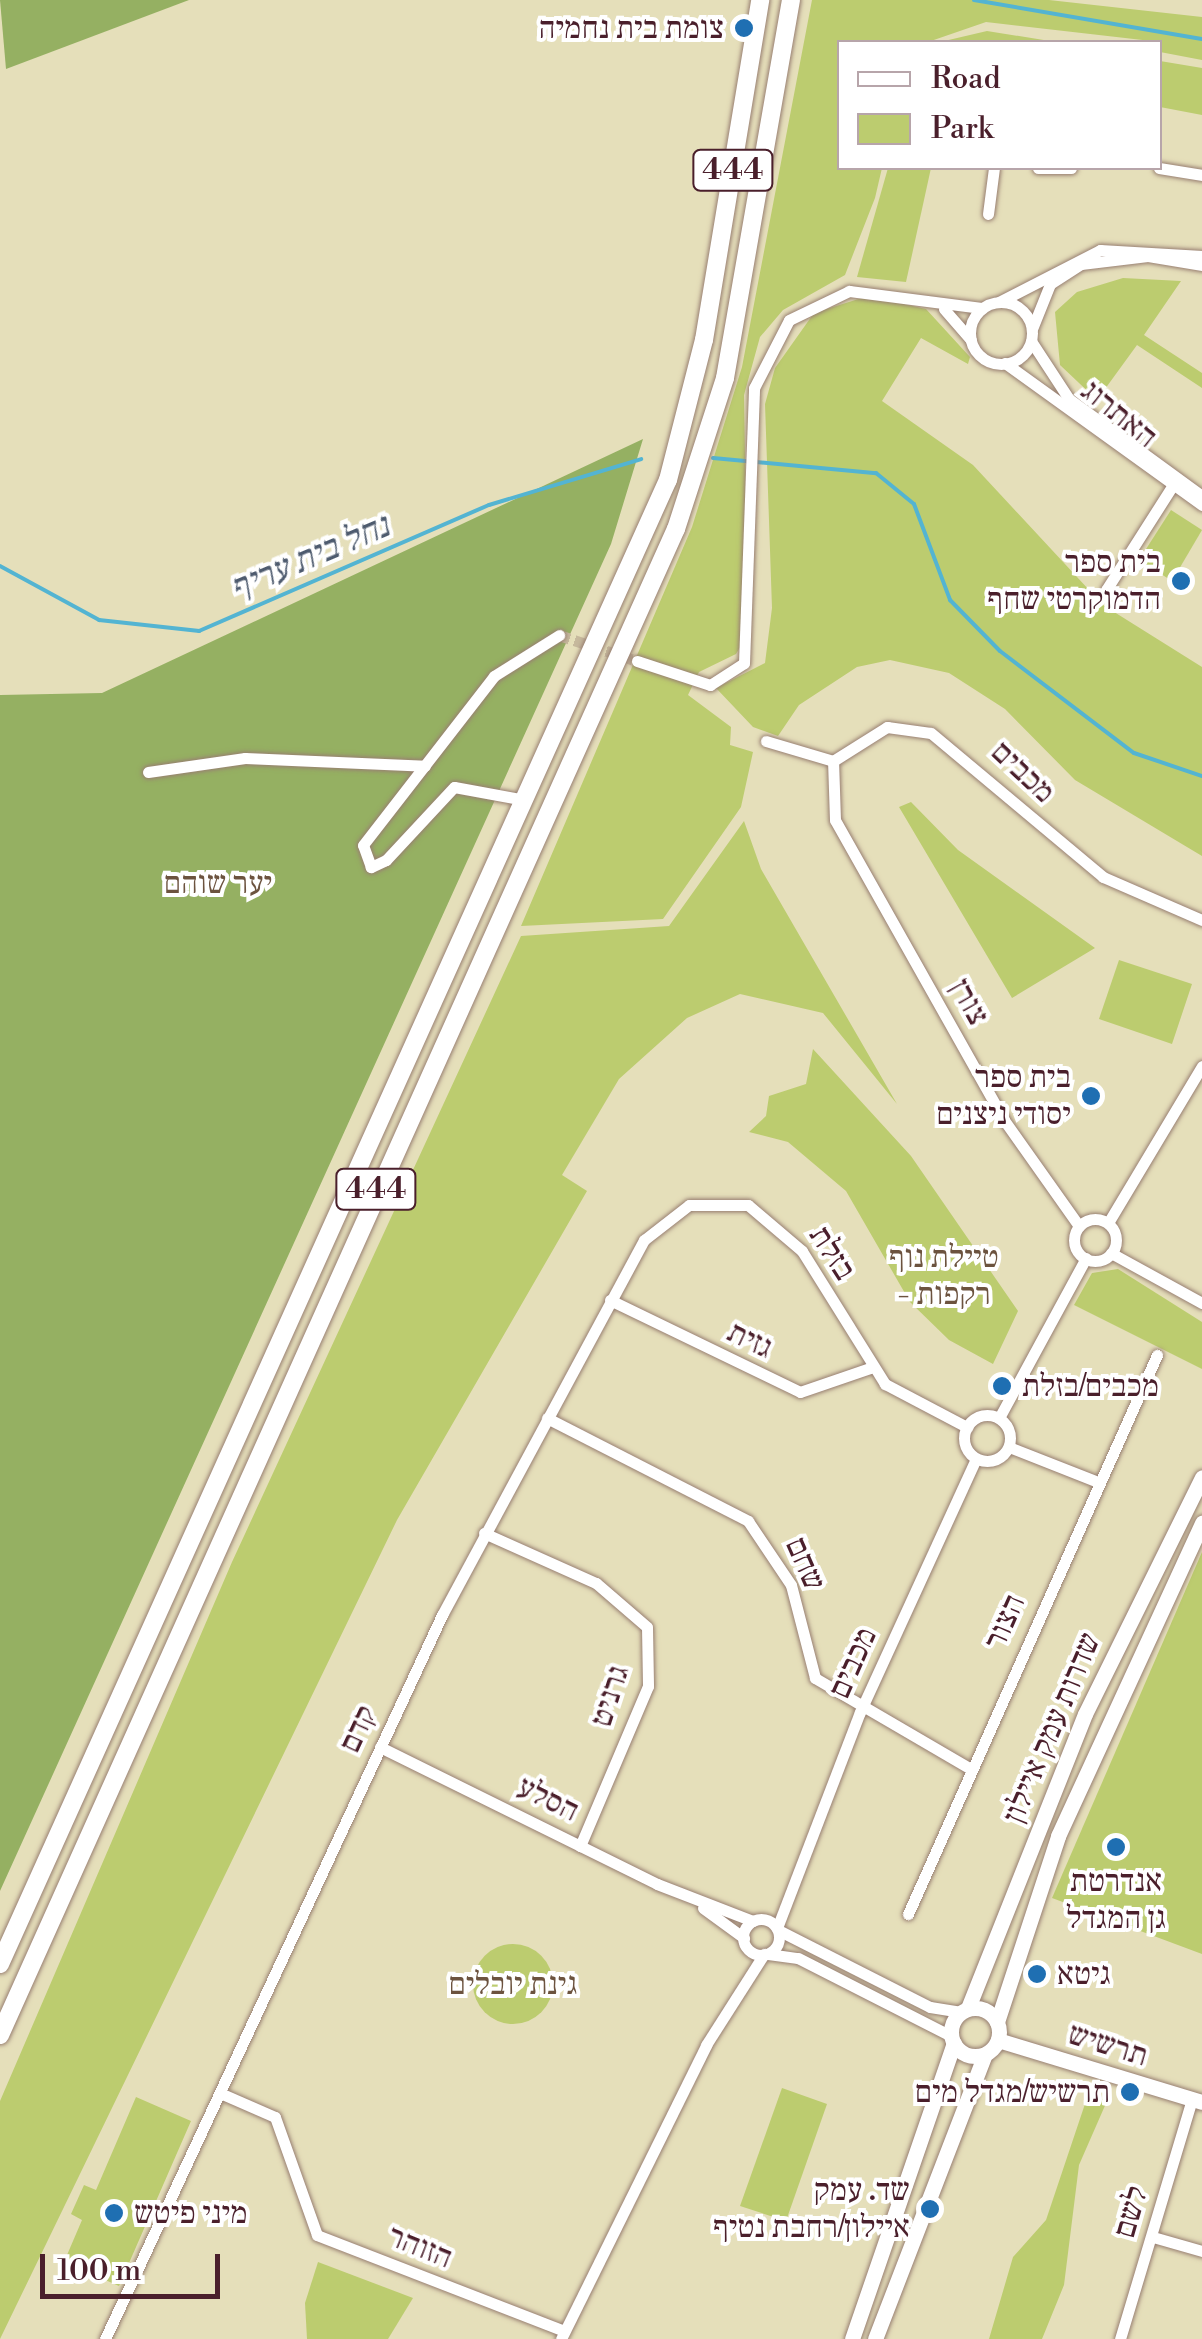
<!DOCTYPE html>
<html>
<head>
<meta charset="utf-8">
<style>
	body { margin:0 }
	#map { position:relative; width:1202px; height:2339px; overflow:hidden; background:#e5dfba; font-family:"Libre Bodoni","Frank Ruhl Libre",serif }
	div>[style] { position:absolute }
	.green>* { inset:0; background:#bccc6f }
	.round { border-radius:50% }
	.forest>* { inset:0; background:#95b062 }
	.stream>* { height:4px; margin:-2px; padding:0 2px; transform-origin:2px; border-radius:2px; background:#53b4d2 }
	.street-tunnel>* { height:11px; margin-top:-5.5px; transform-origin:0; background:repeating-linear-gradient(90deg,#c6b99d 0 11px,transparent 0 16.5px) }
	.roads { filter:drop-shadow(0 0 2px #987f72) drop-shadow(0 0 2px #987f72) }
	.street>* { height:11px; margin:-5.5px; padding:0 5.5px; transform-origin:5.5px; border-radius:5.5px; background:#fff }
	.street>.ring { margin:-5.5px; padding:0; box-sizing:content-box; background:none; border:11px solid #fff; border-radius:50% }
	.secondary>* { height:15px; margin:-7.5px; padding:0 7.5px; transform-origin:7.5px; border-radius:7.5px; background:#fff }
	.secondary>.ring { margin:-7.5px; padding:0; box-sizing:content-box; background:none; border:15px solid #fff; border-radius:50% }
	.primary>* { height:18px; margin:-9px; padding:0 9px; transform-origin:9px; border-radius:9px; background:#fff }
	.dots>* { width:28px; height:28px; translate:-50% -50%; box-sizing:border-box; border:5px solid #fff; border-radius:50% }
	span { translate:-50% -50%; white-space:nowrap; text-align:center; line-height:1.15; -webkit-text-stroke:8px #fff; paint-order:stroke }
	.shield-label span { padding:2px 8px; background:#fff; border:2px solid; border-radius:8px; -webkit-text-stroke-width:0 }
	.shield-label { font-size:30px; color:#4a1f2b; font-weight:700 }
	.poi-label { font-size:32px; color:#4a1f2b }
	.right { translate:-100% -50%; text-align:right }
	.left { translate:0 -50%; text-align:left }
	.street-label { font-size:32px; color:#4a1f2b }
	.park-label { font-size:32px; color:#6c533f }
	.water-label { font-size:35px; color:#4e5b6e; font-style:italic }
	.legend { position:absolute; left:837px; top:40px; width:325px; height:130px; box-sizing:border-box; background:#fff; border:2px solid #b7a5aa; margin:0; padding:12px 18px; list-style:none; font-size:30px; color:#4a1f2b }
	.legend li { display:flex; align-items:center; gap:20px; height:50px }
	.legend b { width:50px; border:2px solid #b7a5aa }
	.scale { position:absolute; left:40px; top:2254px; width:180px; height:45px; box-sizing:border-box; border:5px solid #4a1f2b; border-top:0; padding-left:12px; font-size:30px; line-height:35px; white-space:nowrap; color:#4a1f2b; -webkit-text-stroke:8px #fff; paint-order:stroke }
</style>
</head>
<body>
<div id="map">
	<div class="green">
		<div style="clip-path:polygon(812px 0,1049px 0,1202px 17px,1202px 60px,1160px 52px,1160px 42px,986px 22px,928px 42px,840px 42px,840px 168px,882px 168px,875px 198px,845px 275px,783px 310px,760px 337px,744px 395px,748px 634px,736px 654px,699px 672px,688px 695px,731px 727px,730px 745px,753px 752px,741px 807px,663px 919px,521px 926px,692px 527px,742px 367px)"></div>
		<div style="clip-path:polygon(987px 31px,1056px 42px,940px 42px)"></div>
		<div style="clip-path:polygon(1160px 61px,1202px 68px,1202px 115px,1160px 107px)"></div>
		<div style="clip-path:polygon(888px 168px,931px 168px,906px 282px,857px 277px)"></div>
		<div style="clip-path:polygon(1123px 278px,1181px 281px,1144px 335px,1202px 373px,1202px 388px,1137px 345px,1097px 400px,1060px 365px,1055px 312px,1077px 292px)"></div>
		<div style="clip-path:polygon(868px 296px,926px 309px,970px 357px,968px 364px,921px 338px,882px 401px,973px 465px,1103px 605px,1202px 667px,1202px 856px,1075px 780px,1005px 709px,949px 673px,890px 660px,857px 667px,799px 705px,778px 736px,753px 727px,716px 688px,765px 663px,772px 608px,765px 404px,775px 368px,814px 313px)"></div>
		<div style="clip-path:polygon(1171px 510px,1202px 530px,1172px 581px,1139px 560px)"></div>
		<div style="clip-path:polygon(911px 802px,958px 850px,1095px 948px,1012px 998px,899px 807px)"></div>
		<div style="clip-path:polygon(744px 821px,761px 869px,897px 1104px,823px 1013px,740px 994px,687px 1018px,619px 1079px,562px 1175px,587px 1191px,397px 1520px,0 2339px,0 2101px,232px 1562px,521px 936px,669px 926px)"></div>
		<div style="clip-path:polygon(1119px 960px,1192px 984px,1172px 1044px,1099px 1019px)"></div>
		<div style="clip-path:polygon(813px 1049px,911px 1156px,1018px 1311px,993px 1364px,949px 1340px,910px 1302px,846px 1191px,788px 1142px,749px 1132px,766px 1116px,769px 1096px,806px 1084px)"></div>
		<div style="clip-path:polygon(1118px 1269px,1202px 1322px,1202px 1369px,1074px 1305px,1092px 1273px)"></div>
		<div style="clip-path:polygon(1202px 1552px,1202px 1954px,1052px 1898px)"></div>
		<div class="round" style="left:473px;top:1944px;width:80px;height:80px"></div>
		<div style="clip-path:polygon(782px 2088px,827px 2104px,786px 2221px,740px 2206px)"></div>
		<div style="clip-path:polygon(1089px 2092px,1107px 2101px,1079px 2165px,1064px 2285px,1042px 2339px,989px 2339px,1013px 2257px,1046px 2220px)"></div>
		<div style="clip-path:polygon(136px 2097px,191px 2121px,119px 2286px,64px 2262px,82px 2220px,71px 2214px,84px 2185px,96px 2190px)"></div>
		<div style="clip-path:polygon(318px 2262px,413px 2298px,388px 2339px,307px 2339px,305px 2303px)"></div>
	</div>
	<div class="forest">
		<div style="clip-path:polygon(0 0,189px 0,6px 69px)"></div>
		<div style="clip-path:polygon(643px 439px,611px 544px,0 1891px,0 695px,102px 693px)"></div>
	</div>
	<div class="stream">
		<div style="left:974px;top:0;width:231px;rotate:9.7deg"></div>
		<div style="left:713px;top:458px;width:164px;rotate:5.3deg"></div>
		<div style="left:876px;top:473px;width:49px;rotate:39.2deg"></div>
		<div style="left:914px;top:504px;width:103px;rotate:69.4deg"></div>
		<div style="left:950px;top:600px;width:71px;rotate:45.6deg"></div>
		<div style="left:1000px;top:651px;width:168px;rotate:37.3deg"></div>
		<div style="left:1134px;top:753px;width:72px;rotate:18.7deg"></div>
		<div style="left:0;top:566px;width:113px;rotate:28.6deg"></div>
		<div style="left:99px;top:620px;width:101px;rotate:6.3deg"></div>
		<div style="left:199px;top:631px;width:316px;rotate:-23.5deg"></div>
		<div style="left:489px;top:505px;width:159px;rotate:-16.8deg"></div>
	</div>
	<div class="street-tunnel">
		<div style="left:559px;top:635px;width:82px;rotate:18.4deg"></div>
	</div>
	<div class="roads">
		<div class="street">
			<div style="left:1038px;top:168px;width:33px"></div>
			<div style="left:1159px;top:168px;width:44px;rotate:9.2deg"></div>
			<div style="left:988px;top:214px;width:46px;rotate:-82.6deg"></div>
			<div style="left:999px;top:302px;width:114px;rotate:-27.2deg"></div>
			<div style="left:1100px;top:250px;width:102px;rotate:3.4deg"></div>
			<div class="ring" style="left:970px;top:302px;width:51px;height:51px"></div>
			<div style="left:944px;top:309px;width:41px;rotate:48.9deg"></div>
			<div style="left:1032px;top:329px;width:48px;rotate:-68.2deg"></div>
			<div style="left:1050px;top:284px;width:37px;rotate:-33deg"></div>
			<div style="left:1081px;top:264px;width:67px;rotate:-6.8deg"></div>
			<div style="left:1148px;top:256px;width:55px;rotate:9.5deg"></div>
			<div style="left:1031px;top:341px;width:69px;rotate:56.8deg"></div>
			<div style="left:1069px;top:399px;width:165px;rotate:36.1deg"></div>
			<div style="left:1005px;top:363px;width:243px;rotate:35.8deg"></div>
			<div style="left:1106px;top:590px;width:121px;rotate:-57.5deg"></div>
			<div style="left:637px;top:661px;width:77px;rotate:18.2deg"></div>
			<div style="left:710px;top:685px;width:40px;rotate:-32.9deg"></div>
			<div style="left:744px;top:663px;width:275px;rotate:-87.9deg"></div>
			<div style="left:754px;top:388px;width:76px;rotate:-62.8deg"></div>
			<div style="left:789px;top:320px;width:67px;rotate:-25.8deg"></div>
			<div style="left:849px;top:291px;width:134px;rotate:7.3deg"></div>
			<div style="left:766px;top:741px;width:70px;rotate:16.6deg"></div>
			<div style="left:148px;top:772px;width:98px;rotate:-8.2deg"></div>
			<div style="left:245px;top:758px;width:180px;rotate:2.5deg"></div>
			<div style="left:525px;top:800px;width:72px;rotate:-169.6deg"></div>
			<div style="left:454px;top:787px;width:100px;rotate:133deg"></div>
			<div style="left:386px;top:860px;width:17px;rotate:155deg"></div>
			<div style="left:371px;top:867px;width:23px;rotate:-110deg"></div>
			<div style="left:363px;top:845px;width:214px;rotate:-52.2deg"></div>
			<div style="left:494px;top:676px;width:77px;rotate:-32.2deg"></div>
			<div class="ring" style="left:1074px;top:1219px;width:31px;height:31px"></div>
			<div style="left:1108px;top:1223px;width:183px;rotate:-59.1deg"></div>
			<div style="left:1079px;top:1226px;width:130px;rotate:-125.3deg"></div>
			<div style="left:1004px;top:1120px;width:344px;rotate:-119.4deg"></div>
			<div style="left:835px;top:820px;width:59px;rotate:-91.9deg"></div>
			<div style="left:833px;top:761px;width:64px;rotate:-32.2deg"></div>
			<div style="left:887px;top:727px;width:44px;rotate:7.8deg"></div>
			<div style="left:931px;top:733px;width:224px;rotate:39.9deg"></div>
			<div style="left:1103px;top:877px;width:108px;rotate:23.5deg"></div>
			<div style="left:1111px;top:1253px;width:104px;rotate:28.8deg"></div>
			<div style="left:610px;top:1300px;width:211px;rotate:25.8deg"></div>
			<div style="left:800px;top:1392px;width:74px;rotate:-18.9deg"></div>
			<div class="ring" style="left:964px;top:1415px;width:35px;height:35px"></div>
			<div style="left:547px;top:1418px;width:226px;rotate:27.1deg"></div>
			<div style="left:748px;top:1521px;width:77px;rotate:56.1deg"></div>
			<div style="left:791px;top:1585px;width:96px;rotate:75.5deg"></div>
			<div style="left:815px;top:1678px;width:178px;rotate:30.3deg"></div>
			<div style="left:999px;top:1418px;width:182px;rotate:-61.5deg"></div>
			<div style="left:1009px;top:1447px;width:96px;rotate:21.5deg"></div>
			<div style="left:484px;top:1533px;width:123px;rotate:24.1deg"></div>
			<div style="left:596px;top:1583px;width:67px;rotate:40.8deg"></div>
			<div style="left:647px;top:1627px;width:59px;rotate:89deg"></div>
			<div style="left:648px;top:1686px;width:174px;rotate:113deg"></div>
			<div style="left:380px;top:1747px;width:309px;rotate:26.3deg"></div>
			<div style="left:657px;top:1884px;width:103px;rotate:21.1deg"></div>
			<div style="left:703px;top:1908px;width:51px;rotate:36.2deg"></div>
			<div style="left:908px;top:1914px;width:612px;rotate:-65.99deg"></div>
			<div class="ring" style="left:743px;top:1919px;width:25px;height:25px"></div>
			<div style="left:777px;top:1928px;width:231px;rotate:-69deg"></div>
			<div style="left:860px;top:1712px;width:278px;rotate:-65.4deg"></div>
			<div style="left:778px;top:1930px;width:170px;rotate:26.9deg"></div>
			<div style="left:930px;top:2007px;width:30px;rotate:9deg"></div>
			<div style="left:768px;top:1954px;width:30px;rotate:8deg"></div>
			<div style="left:798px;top:1958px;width:172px;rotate:27deg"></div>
			<div style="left:220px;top:2093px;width:60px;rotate:23.6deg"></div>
			<div style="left:275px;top:2117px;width:125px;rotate:70.4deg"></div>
			<div style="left:317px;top:2235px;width:265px;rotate:21.2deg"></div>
			<div style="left:1153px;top:2237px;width:51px;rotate:15.9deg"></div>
			<div style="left:105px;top:2339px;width:799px;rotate:-65.04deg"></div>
			<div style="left:442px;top:1615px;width:426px;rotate:-61.7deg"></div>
			<div style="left:644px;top:1240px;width:57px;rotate:-37.9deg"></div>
			<div style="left:689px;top:1205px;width:59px"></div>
			<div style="left:748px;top:1205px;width:71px;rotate:40.4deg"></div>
			<div style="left:802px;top:1251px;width:157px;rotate:58deg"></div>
			<div style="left:885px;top:1384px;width:93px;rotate:27.7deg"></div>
			<div style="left:561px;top:2339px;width:328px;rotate:-63.7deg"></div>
			<div style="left:706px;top:2045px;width:108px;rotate:-57.5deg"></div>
			<div style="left:1120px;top:2339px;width:251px;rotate:-73.3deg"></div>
		</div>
		<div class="secondary">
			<div class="ring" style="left:951px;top:2008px;width:33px;height:33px"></div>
			<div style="left:968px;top:2008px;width:316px;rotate:-68.3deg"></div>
			<div style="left:1085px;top:1714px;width:264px;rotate:-63.7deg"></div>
			<div style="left:997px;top:2022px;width:196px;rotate:-71.8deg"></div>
			<div style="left:1058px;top:1836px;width:345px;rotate:-65.3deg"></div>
			<div style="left:998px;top:2040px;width:213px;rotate:16.9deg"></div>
			<div style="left:852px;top:2339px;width:313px;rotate:-71deg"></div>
			<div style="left:875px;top:2339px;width:305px;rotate:-68.9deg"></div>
		</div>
		<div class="primary">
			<div style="left:0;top:1964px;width:1627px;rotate:-65.77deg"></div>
			<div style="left:668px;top:480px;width:145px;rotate:-75.6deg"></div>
			<div style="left:704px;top:340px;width:345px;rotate:-80.6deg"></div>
			<div style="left:0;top:2035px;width:1651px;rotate:-65.83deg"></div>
			<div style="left:676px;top:529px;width:159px;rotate:-72deg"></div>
			<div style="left:725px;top:378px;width:384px;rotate:-80.1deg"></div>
		</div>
	</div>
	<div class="dots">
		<div style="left:744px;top:28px;background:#1f6fb2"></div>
		<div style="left:1181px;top:581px;background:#1f6fb2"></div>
		<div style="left:1091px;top:1096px;background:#1f6fb2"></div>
		<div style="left:1002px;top:1386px;background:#1f6fb2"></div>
		<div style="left:1116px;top:1847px;background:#1f6fb2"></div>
		<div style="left:1037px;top:1974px;background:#1f6fb2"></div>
		<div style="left:1130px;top:2092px;background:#1f6fb2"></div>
		<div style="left:930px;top:2209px;background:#1f6fb2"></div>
		<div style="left:114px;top:2213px;background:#1f6fb2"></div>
	</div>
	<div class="shield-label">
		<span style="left:733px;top:170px">444</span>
		<span style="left:376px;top:1189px">444</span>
	</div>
	<div class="poi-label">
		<span class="right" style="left:724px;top:28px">צומת בית נחמיה</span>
		<span class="right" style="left:1161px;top:581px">בית ספר<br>הדמוקרטי שחף</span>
		<span class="right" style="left:1071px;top:1096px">בית ספר<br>יסודי ניצנים</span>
		<span class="left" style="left:1022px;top:1386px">מכבים/בזלת</span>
		<span style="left:1116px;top:1900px">אנדרטת<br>גן המגדל</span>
		<span class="left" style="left:1057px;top:1974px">גיטא</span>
		<span class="right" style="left:1110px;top:2092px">תרשיש/מגדל מים</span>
		<span class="right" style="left:910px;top:2209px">שד. עמק<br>איילון/רחבת נטיף</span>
		<span class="left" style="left:134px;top:2213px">מיני פיטש</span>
	</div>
	<div class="street-label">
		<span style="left:1119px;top:414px;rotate:39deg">האתרוג</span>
		<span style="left:1023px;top:772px;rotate:43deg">מכבים</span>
		<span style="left:969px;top:1002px;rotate:61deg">צורן</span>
		<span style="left:832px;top:1253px;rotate:57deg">בזלת</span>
		<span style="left:750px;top:1340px;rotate:26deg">גזית</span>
		<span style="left:805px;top:1564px;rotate:66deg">שחם</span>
		<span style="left:1005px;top:1622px;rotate:-66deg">הצור</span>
		<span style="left:853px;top:1663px;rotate:-66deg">מכבים</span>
		<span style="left:610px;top:1696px;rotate:-72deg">גרניט</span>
		<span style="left:1052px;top:1728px;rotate:-67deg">שדרות עמק איילון</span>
		<span style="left:358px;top:1729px;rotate:-65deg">קדם</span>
		<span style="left:548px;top:1799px;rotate:26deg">הסלע</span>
		<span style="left:1108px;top:2045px;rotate:17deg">תרשיש</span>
		<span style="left:1131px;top:2212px;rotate:-74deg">לשם</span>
		<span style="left:420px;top:2247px;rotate:22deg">הזוהר</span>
	</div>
	<div class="park-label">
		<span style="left:218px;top:883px">יער שוהם</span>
		<span style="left:944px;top:1276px">טיילת נוף<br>- רקפות</span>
		<span style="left:513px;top:1984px">גינת יובלים</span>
	</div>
	<div class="water-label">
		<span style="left:310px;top:558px;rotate:-23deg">נחל בית עריף</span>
	</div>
	<ul class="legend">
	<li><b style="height:12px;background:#fff"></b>Road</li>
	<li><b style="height:28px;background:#bccc6f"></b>Park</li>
	</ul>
	<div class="scale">100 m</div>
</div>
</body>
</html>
